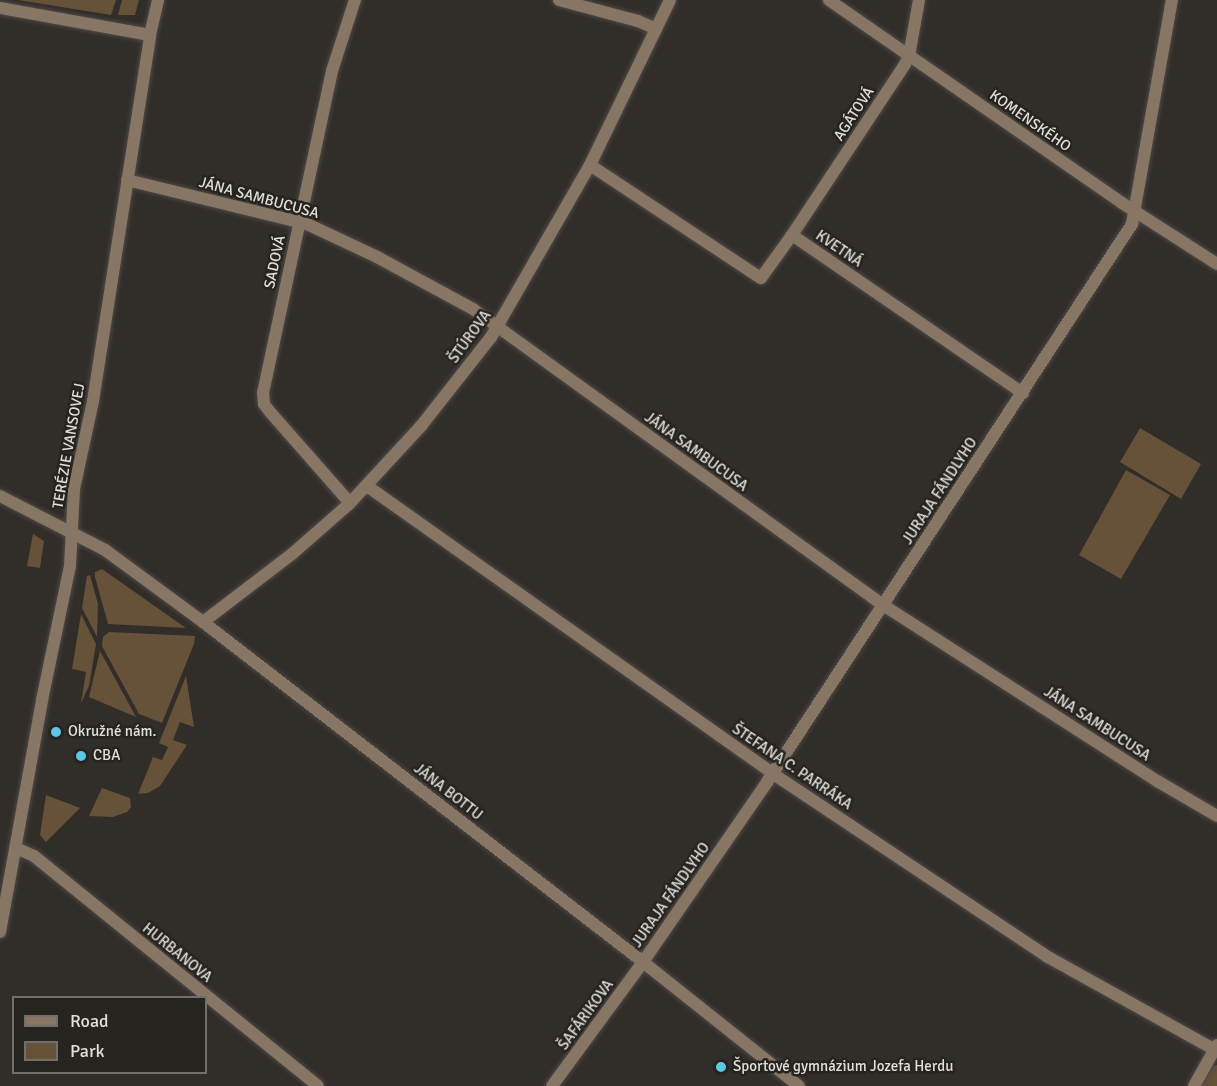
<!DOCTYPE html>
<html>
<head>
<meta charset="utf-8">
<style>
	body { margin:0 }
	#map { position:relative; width:1217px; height:1086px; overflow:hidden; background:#312d29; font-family:Signika,sans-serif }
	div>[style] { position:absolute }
	.green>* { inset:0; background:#665139 }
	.roads { filter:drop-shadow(0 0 2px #4d4946) drop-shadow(0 0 2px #4d4946) }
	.street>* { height:12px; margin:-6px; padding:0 6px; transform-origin:6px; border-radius:6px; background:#877664 }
	.dots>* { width:16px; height:16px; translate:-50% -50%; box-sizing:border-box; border:3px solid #27231f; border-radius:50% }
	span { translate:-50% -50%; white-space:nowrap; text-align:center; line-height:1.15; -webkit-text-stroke:5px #27231f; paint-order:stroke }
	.street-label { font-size:15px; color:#e1dfdc }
	.poi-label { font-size:15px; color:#e1dfdc }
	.left { translate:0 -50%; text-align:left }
	.legend { position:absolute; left:12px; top:996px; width:195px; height:78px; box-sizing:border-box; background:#27231f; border:2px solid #716e6b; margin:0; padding:8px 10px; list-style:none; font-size:18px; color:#e1dfdc }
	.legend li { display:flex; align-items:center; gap:12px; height:30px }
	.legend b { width:30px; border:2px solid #716e6b }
</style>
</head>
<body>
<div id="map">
	<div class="green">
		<div style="clip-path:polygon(18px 0,116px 0,111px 15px)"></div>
		<div style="clip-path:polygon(122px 0,139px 0,135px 15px,118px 15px)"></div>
		<div style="clip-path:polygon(1140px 428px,1201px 464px,1181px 499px,1120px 462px)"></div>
		<div style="clip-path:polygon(1126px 470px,1170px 495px,1121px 579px,1079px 555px)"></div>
		<div style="clip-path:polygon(33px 534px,44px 541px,40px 568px,27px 566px)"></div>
		<div style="clip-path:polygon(102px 569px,186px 628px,108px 624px,95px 577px,95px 572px)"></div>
		<div style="clip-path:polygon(90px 575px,98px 604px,97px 637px,82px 608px,87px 576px)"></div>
		<div style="clip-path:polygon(81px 614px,96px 644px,89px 686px,81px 703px,86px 672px,72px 669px)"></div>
		<div style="clip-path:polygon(109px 632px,195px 636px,194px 644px,162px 723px,139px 714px,102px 646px,103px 637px)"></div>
		<div style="clip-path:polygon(100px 651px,136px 717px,89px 697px)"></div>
		<div style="clip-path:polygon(186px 676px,194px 727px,180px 722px,173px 740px,187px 745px,160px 786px,148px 793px,138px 794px,153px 757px,162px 760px,168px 747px,159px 743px)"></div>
		<div style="clip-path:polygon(102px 788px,130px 798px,131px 807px,127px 812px,113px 817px,89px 816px)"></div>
		<div style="clip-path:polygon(46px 795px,80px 808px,46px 842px,40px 835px)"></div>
		<div style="clip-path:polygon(1217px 1065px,1217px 1086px,1199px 1086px,1210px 1067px)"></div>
	</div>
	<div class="roads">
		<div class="street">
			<div style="left:559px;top:0;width:82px;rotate:14.9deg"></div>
			<div style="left:638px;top:21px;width:20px;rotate:24deg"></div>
			<div style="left:829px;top:0;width:356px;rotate:34.7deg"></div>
			<div style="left:1122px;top:203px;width:113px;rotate:32.7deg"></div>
			<div style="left:0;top:8px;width:152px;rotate:10.2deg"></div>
			<div style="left:590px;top:165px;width:205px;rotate:33.5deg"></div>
			<div style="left:761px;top:278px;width:53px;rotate:-54.2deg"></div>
			<div style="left:792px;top:235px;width:280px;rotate:34.4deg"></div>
			<div style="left:127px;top:180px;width:185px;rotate:13.7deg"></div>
			<div style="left:307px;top:224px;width:77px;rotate:25.2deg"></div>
			<div style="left:377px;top:257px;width:109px;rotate:28.4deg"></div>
			<div style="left:473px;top:309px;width:506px;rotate:35.83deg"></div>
			<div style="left:883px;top:605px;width:328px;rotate:32.7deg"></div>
			<div style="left:1159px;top:782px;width:67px;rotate:30.4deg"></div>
			<div style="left:792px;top:235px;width:203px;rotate:-56.5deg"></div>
			<div style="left:904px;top:66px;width:11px;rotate:-63deg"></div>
			<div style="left:909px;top:56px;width:57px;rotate:-79.9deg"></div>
			<div style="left:367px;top:486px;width:496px;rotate:35.3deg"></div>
			<div style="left:772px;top:773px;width:332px;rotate:33.7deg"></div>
			<div style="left:1048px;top:957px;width:193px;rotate:29.1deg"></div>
			<div style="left:0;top:496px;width:118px;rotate:27.2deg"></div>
			<div style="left:105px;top:550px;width:122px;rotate:36.3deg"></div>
			<div style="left:203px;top:622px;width:556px;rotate:37.69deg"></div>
			<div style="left:643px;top:962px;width:199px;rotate:38.5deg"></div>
			<div style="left:350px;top:503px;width:121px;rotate:-131.3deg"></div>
			<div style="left:270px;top:412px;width:10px;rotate:-127deg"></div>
			<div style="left:264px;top:404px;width:11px;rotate:-95deg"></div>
			<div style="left:263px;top:393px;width:329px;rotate:-77.9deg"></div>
			<div style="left:332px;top:71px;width:75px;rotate:-72.1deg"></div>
			<div style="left:203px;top:622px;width:112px;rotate:-37.4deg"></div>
			<div style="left:292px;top:554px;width:77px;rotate:-41.3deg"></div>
			<div style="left:350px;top:503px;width:105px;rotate:-47.3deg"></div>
			<div style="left:421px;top:426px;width:113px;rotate:-51.8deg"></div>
			<div style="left:491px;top:337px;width:198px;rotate:-60.1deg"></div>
			<div style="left:590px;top:165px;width:183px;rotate:-64.1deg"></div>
			<div style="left:16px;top:848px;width:20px;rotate:24deg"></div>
			<div style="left:34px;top:856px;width:365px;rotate:39deg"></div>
			<div style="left:0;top:932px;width:236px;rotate:-79.7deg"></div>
			<div style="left:42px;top:700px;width:137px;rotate:-78.2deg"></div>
			<div style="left:70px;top:566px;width:77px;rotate:-87deg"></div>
			<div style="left:74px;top:489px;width:90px;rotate:-77.8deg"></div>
			<div style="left:93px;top:401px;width:370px;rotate:-81.1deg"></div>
			<div style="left:150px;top:35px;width:36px;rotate:-77deg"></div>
			<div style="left:552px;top:1086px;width:154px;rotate:-53.7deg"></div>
			<div style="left:643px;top:962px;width:219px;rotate:-55.4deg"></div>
			<div style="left:767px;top:782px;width:667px;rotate:-56.81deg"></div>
			<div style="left:1132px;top:224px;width:228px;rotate:-79.9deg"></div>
			<div style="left:1194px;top:1086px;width:47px;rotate:-60.7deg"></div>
		</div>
	</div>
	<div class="dots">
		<div style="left:56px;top:732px;background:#5bc8e6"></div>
		<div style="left:81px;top:756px;background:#5bc8e6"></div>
		<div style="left:721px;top:1067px;background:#5bc8e6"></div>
	</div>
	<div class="street-label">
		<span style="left:854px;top:114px;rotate:-57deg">AGÁTOVÁ</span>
		<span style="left:1030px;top:121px;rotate:35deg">KOMENSKÉHO</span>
		<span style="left:259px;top:198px;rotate:15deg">JÁNA SAMBUCUSA</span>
		<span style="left:839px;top:249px;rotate:34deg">KVETNÁ</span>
		<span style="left:275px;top:262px;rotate:-78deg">SADOVÁ</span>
		<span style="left:470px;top:337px;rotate:-54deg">ŠTÚROVA</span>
		<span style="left:69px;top:446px;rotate:-80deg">TERÉZIE VANSOVEJ</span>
		<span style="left:696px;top:452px;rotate:36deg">JÁNA SAMBUCUSA</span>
		<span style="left:940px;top:491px;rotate:-57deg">JURAJA FÁNDLYHO</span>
		<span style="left:1097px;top:724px;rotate:33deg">JÁNA SAMBUCUSA</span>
		<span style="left:792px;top:767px;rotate:34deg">ŠTEFANA C. PARRÁKA</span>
		<span style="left:448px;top:792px;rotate:38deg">JÁNA BOTTU</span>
		<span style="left:671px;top:895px;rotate:-55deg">JURAJA FÁNDLYHO</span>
		<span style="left:177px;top:953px;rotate:39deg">HURBANOVA</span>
		<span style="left:586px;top:1015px;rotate:-54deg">ŠAFÁRIKOVA</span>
	</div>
	<div class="poi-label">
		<span class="left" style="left:68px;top:732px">Okružné nám.</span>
		<span class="left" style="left:93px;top:756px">CBA</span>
		<span class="left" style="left:733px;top:1067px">Športové gymnázium Jozefa Herdu</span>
	</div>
	<ul class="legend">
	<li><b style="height:8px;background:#877664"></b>Road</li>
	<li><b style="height:16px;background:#665139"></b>Park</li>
	</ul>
</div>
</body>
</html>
